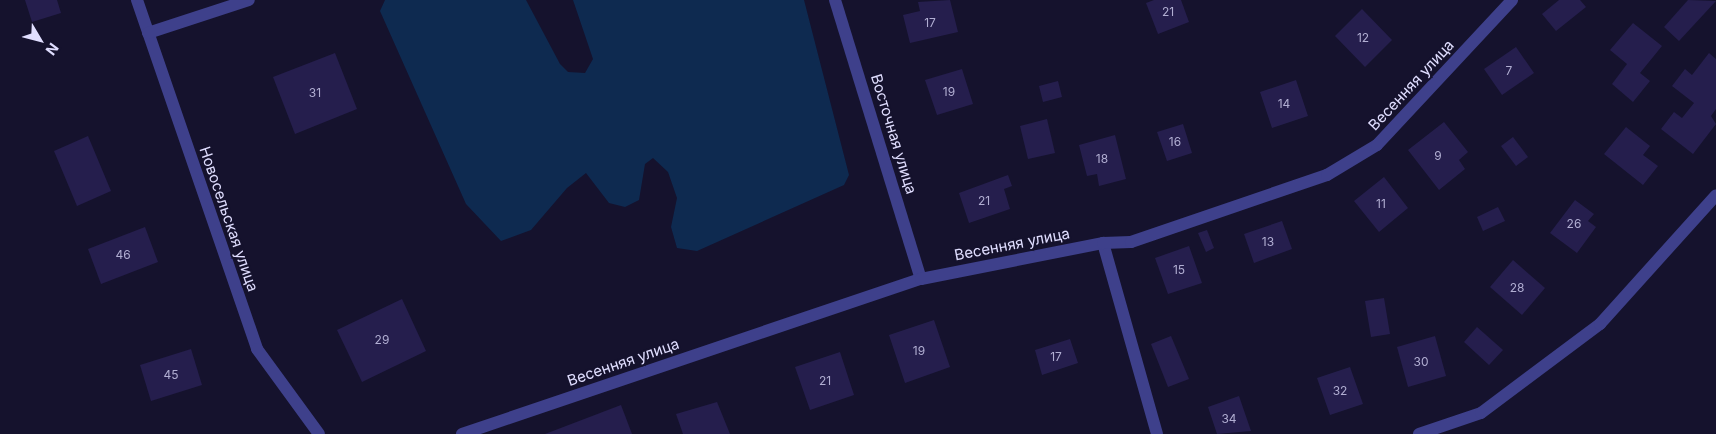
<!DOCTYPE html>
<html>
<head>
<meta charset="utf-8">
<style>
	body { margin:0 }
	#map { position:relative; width:1716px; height:434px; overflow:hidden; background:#15122d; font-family:Inter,sans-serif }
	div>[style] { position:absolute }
	.water>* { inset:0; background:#0e2a50 }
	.building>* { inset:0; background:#251e4d }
	.street>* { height:12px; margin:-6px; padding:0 6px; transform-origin:6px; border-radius:6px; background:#3e408b }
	span { translate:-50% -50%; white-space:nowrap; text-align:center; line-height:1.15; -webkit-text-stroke:4px #15122d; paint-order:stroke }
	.number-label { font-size:12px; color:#b1aed2 }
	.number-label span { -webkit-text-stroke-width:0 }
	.street-label { font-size:15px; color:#e0deff }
	.north { position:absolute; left:15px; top:15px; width:50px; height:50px; -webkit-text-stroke:4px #15122d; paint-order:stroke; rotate:127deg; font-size:14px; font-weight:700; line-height:20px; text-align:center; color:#e0deff }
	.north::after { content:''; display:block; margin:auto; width:18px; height:22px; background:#e0deff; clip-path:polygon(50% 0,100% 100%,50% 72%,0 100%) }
</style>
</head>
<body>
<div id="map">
	<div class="water">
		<div style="clip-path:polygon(385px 0,526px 0,560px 64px,568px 72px,585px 73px,593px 59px,573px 0,804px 0,849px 175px,844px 185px,697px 251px,677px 248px,671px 227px,677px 198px,668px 172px,653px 158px,645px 164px,639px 200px,625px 207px,609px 203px,586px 173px,567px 188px,531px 230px,501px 241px,466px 204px,380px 11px)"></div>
	</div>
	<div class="building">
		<div style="clip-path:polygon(25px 0,57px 0,61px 13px,32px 22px)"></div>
		<div style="clip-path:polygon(950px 0,958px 32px,910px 43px,903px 15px,920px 11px,918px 2px)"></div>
		<div style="clip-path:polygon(1154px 0,1181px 0,1189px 22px,1158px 34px,1146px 3px)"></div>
		<div style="clip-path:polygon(1559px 0,1580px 0,1586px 7px,1556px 31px,1542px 14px)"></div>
		<div style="clip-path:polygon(1688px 0,1716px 1px,1679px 41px,1664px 27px)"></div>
		<div style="clip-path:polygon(1362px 9px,1392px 40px,1365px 67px,1335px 36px)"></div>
		<div style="clip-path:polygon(1633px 23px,1662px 46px,1640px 73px,1650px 81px,1633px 102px,1612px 84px,1627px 64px,1610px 50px)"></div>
		<div style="clip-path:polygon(1516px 47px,1534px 73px,1502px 95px,1484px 69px)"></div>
		<div style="clip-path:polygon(335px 53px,357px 109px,295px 134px,273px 77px)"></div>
		<div style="clip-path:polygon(1709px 53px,1716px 59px,1716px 109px,1711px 116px,1716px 124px,1693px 154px,1661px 129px,1674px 112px,1682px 118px,1694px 103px,1672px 86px,1685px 69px,1692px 75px)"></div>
		<div style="clip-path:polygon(962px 69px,973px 104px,937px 115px,925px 80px)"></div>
		<div style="clip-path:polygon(1296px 80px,1308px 116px,1272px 128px,1260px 92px)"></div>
		<div style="clip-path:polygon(1058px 81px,1062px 97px,1043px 102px,1039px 86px)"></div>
		<div style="clip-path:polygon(1047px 119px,1055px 153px,1028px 159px,1020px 126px)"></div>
		<div style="clip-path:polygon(1444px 122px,1468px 152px,1459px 160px,1465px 169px,1439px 190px,1408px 150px)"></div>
		<div style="clip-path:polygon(1183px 124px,1192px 153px,1167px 161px,1157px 132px)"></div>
		<div style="clip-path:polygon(1626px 127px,1650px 146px,1643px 155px,1658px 166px,1643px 185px,1604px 154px)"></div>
		<div style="clip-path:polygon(1115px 135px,1126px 179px,1099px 186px,1097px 174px,1087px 176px,1079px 145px)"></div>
		<div style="clip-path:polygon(88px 136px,111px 191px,77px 206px,54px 151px)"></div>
		<div style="clip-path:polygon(1513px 137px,1528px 157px,1516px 166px,1501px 146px)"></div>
		<div style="clip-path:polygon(1008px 175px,1012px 186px,1004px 189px,1010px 209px,969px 223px,959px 193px)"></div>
		<div style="clip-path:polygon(1384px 177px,1408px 208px,1379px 232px,1354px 201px)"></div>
		<div style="clip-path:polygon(1575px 200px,1594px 214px,1588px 221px,1596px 227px,1577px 253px,1550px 233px)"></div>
		<div style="clip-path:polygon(1498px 207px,1505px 221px,1483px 231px,1477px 217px)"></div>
		<div style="clip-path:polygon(1282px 221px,1292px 249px,1254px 263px,1244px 234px)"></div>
		<div style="clip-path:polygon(145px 227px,158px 262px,101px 284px,88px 249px)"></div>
		<div style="clip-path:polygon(1207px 230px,1214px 248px,1206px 252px,1198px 233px)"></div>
		<div style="clip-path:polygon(1189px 246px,1202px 283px,1168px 294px,1155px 258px)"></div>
		<div style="clip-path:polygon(1513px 260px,1545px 288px,1522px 315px,1490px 287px)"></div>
		<div style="clip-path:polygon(1384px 298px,1390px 334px,1371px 337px,1365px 301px)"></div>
		<div style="clip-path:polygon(402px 299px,426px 351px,362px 382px,337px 330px)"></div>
		<div style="clip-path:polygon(934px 320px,950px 367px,905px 383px,889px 335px)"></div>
		<div style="clip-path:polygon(1477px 327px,1503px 350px,1489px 365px,1464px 342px)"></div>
		<div style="clip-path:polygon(1171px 336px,1189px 379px,1168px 387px,1151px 344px)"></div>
		<div style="clip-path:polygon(1435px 336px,1446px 376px,1408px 387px,1397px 347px)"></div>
		<div style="clip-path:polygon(1070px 339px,1078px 363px,1042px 375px,1035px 350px)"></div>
		<div style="clip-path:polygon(191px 349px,202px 385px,151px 401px,140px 365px)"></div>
		<div style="clip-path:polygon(840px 352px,854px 395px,810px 410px,795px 367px)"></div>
		<div style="clip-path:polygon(1350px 367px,1363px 404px,1330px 415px,1317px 378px)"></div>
		<div style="clip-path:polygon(1239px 396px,1251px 431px,1217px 434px,1208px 407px)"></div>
		<div style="clip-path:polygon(717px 402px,730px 434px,683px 434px,676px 414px)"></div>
		<div style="clip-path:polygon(621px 405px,632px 434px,545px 434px)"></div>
	</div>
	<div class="street">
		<div style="left:137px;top:0;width:369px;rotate:71deg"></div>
		<div style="left:257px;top:349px;width:105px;rotate:53.9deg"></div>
		<div style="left:835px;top:0;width:292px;rotate:72.9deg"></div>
		<div style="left:148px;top:33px;width:106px;rotate:-18.1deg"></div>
		<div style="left:1103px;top:243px;width:198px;rotate:74.2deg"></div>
		<div style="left:462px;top:434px;width:484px;rotate:-18.7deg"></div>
		<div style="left:921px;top:279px;width:186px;rotate:-11.2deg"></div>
		<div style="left:1103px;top:243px;width:28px;rotate:-2deg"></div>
		<div style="left:1131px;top:242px;width:207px;rotate:-18.9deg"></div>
		<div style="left:1327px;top:175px;width:58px;rotate:-31deg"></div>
		<div style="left:1377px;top:145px;width:198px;rotate:-47deg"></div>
		<div style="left:1419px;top:434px;width:65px;rotate:-18.7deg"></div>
		<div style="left:1481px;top:413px;width:149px;rotate:-36.8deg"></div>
		<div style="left:1600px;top:324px;width:173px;rotate:-48deg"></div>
	</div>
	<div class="number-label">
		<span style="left:1168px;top:12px">21</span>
		<span style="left:930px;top:23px">17</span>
		<span style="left:1363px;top:38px">12</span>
		<span style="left:1509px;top:71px">7</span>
		<span style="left:949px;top:92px">19</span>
		<span style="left:315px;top:93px">31</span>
		<span style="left:1284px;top:104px">14</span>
		<span style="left:1175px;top:142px">16</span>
		<span style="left:1438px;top:156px">9</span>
		<span style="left:1102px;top:159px">18</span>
		<span style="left:984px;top:201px">21</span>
		<span style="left:1381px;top:204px">11</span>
		<span style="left:1574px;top:224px">26</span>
		<span style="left:1268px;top:242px">13</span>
		<span style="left:123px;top:255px">46</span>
		<span style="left:1179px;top:270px">15</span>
		<span style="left:1517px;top:288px">28</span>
		<span style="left:382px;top:340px">29</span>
		<span style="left:919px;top:351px">19</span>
		<span style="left:1056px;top:357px">17</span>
		<span style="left:1421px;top:362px">30</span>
		<span style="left:171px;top:375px">45</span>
		<span style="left:825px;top:381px">21</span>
		<span style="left:1340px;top:391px">32</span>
		<span style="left:1229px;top:419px">34</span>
	</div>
	<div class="street-label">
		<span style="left:1411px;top:85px;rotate:-47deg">Весенняя улица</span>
		<span style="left:894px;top:134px;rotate:73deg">Восточная улица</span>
		<span style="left:229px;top:219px;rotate:71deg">Новосельская улица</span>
		<span style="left:1012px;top:244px;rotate:-11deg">Весенняя улица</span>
		<span style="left:623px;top:362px;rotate:-19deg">Весенняя улица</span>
	</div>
	<div class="north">N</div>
</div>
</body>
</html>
